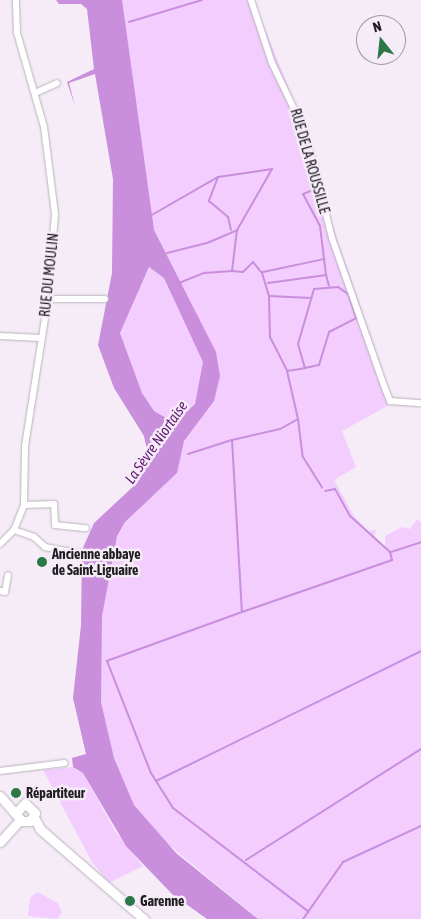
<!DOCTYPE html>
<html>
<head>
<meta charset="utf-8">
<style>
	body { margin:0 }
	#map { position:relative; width:421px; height:919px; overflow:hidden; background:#f5ecf8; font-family:"Asap Condensed",sans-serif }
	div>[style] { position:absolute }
	.green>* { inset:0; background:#f2cdfe }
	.water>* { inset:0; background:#c98edc }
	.stream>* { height:2px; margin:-1px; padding:0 1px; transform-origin:1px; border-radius:1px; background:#c98edc }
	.ferry>* { height:1px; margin-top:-0.5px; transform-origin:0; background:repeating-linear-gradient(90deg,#611875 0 6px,transparent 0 11px) }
	.roads { filter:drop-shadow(0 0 1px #bab2bc) drop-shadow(0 0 1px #bab2bc) }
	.street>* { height:6px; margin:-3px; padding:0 3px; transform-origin:3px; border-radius:3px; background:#fff }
	.secondary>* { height:9px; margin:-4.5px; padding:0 4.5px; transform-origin:4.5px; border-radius:4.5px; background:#fff }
	.dots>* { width:14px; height:14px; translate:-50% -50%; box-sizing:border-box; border:2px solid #f5ecf8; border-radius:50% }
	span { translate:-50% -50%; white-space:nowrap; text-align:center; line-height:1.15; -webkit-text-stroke:5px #f5ecf8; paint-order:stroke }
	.street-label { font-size:14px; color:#201d20 }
	.poi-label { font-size:14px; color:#201d20; font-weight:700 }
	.left { translate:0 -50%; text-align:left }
	.water-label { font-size:15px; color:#611875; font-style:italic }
	.north { position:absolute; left:356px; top:15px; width:50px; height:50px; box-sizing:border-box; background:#f5ecf8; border:1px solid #a099a2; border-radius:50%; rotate:344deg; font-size:14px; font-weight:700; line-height:20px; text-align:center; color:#201d20 }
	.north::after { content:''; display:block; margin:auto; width:18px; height:22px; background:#2b7847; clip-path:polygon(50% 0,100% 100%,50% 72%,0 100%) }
</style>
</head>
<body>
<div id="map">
	<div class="green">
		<div style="clip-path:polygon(115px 0,253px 0,302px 120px,320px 189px,392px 398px,389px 405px,342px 431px,356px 467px,334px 480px,354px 516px,368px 531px,376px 530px,374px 536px,385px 547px,385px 536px,402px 527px,410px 529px,417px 519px,421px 522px,421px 919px,258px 919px,157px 835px,134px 805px,114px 758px,98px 690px,107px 537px,177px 473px,169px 422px,154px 412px,142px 393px,120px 333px,149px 267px)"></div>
		<div style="clip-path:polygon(73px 767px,83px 773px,115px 831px,143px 866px,109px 883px,92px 862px,43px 770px)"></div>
		<div style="clip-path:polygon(37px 892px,58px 903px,62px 912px,58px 919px,28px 916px,30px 898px)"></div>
	</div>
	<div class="water">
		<div style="clip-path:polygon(evenodd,56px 0,122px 0,154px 230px,216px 352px,220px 376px,214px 401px,184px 441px,177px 473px,125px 522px,117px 536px,102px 616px,101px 702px,114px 758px,134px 805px,176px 853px,258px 919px,207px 919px,172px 894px,126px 846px,83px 773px,73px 767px,72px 758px,86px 754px,73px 698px,81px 625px,82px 550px,94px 523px,137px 483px,148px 454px,144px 436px,114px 388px,98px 345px,112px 273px,113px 179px,95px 74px,69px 83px,75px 106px,67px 82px,94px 69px,87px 9px,81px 4px,59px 4px,56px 0,149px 267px,164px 278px,203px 362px,195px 404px,175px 423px,154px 411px,142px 393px,120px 333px,149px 267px)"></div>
	</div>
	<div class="stream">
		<div style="left:129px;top:22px;width:76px;rotate:-16.8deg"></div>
		<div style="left:218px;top:177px;width:26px;rotate:111deg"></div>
		<div style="left:209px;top:201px;width:25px;rotate:40deg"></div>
		<div style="left:228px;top:217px;width:13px;rotate:77deg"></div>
		<div style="left:313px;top:190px;width:11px;rotate:158deg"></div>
		<div style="left:303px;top:194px;width:36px;rotate:62deg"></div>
		<div style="left:320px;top:226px;width:33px;rotate:83deg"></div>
		<div style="left:150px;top:216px;width:78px;rotate:-29.8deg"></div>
		<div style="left:218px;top:177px;width:55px;rotate:-8.4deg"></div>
		<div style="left:272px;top:169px;width:70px;rotate:119.8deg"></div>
		<div style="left:237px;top:230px;width:41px;rotate:97deg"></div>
		<div style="left:232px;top:271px;width:11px;rotate:5deg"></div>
		<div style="left:243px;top:272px;width:14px;rotate:-45deg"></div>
		<div style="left:253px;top:262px;width:14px;rotate:51deg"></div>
		<div style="left:262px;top:273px;width:24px;rotate:73deg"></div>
		<div style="left:269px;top:296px;width:41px;rotate:88.6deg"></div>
		<div style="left:270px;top:337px;width:38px;rotate:63deg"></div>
		<div style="left:167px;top:253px;width:41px;rotate:-14deg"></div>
		<div style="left:207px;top:243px;width:33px;rotate:-23deg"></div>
		<div style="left:263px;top:272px;width:62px;rotate:-12deg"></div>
		<div style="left:324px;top:259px;width:16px;rotate:83deg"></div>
		<div style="left:179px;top:283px;width:27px;rotate:-22deg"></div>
		<div style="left:204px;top:273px;width:28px;rotate:-4deg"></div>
		<div style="left:268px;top:283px;width:59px;rotate:-7.9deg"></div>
		<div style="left:326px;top:275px;width:11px;rotate:75deg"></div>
		<div style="left:269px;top:296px;width:42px;rotate:2.7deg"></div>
		<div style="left:298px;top:419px;width:49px;rotate:-102.9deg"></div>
		<div style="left:287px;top:371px;width:18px;rotate:-9deg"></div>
		<div style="left:305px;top:368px;width:14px;rotate:-12deg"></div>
		<div style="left:319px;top:365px;width:34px;rotate:-73deg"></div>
		<div style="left:329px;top:332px;width:30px;rotate:-27deg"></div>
		<div style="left:356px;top:318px;width:25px;rotate:-108deg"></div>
		<div style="left:348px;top:294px;width:12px;rotate:-145deg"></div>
		<div style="left:338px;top:287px;width:24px;rotate:175deg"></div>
		<div style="left:314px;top:289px;width:57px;rotate:106.2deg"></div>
		<div style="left:298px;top:344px;width:25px;rotate:74deg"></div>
		<div style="left:232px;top:440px;width:49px;rotate:-12.9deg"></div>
		<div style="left:280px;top:429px;width:21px;rotate:-29deg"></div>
		<div style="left:298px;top:419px;width:38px;rotate:83deg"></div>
		<div style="left:303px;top:457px;width:36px;rotate:58deg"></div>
		<div style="left:188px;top:454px;width:46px;rotate:-17.7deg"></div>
		<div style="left:232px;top:440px;width:172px;rotate:86.7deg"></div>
		<div style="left:242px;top:612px;width:144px;rotate:160.1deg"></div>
		<div style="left:107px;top:661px;width:120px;rotate:68.6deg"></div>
		<div style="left:151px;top:773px;width:41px;rotate:57.8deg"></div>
		<div style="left:173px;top:808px;width:171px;rotate:37.4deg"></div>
		<div style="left:391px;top:552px;width:32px;rotate:-18deg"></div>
		<div style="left:242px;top:612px;width:159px;rotate:-19.1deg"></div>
		<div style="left:392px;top:560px;width:8px;rotate:-104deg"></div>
		<div style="left:390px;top:552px;width:54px;rotate:-138deg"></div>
		<div style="left:350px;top:516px;width:31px;rotate:-119deg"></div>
		<div style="left:335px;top:489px;width:10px;rotate:169deg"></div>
		<div style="left:156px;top:781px;width:295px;rotate:-26.1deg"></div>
		<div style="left:246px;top:860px;width:207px;rotate:-32.4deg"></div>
		<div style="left:303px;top:919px;width:70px;rotate:-54.9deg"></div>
		<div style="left:343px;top:862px;width:86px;rotate:-24.8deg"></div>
	</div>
	<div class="ferry">
		<div style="left:81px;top:554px;width:31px;rotate:9deg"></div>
		<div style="left:112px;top:559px;width:1px;rotate:90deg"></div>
		<div style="left:112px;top:560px;width:32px;rotate:-169deg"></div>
	</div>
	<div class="roads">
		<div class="street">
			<div style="left:251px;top:0;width:66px;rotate:71.6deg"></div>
			<div style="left:272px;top:63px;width:76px;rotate:64.4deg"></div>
			<div style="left:305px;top:132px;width:109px;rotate:75.7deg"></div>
			<div style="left:332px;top:238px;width:162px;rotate:70.6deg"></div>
			<div style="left:386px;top:391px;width:11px;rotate:68deg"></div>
			<div style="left:390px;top:401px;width:31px;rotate:4deg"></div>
			<div style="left:35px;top:93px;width:24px;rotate:-24deg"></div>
			<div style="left:48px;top:299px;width:57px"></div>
			<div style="left:0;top:336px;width:41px;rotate:2.8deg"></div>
			<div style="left:24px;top:505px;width:30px;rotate:-2deg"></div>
			<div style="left:54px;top:504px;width:21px;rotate:87deg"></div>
			<div style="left:55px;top:525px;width:31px;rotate:6deg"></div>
			<div style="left:14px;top:530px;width:21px;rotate:19deg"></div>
			<div style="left:34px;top:537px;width:15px;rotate:42deg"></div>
			<div style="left:45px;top:547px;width:37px;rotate:11deg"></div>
			<div style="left:0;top:544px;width:20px;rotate:-45deg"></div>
			<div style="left:14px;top:530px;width:27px;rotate:-68deg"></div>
			<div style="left:24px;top:505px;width:59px;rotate:-89deg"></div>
			<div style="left:25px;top:446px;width:149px;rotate:-81.1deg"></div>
			<div style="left:48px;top:299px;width:85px;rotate:-85.3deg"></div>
			<div style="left:55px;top:214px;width:88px;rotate:-97.2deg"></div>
			<div style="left:44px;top:127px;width:98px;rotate:-106deg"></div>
			<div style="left:17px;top:33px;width:33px;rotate:-92deg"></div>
			<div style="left:0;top:591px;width:5px;rotate:11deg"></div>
			<div style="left:5px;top:592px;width:17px;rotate:-80deg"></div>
			<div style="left:0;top:771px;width:65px;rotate:-7deg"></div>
		</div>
		<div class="secondary">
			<div style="left:0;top:796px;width:33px;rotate:49deg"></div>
			<div style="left:22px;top:821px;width:8px"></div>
			<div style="left:30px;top:821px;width:9px;rotate:-58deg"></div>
			<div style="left:35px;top:813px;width:14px;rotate:-135deg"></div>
			<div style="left:25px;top:803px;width:13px;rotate:132deg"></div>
			<div style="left:34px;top:817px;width:13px;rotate:63deg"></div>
			<div style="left:40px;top:829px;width:138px;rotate:40.9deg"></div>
			<div style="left:0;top:842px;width:30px;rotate:-48deg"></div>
		</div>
	</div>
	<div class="dots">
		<div style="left:42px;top:562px;background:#2b7847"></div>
		<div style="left:16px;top:793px;background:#2b7847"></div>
		<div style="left:130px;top:901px;background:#2b7847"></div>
	</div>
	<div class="street-label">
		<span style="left:310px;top:161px;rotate:74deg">RUE DE LA ROUSSILLE</span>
		<span style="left:49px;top:275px;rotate:-84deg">RUE DU MOULIN</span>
	</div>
	<div class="poi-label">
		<span class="left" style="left:52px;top:562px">Ancienne abbaye<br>de Saint-Liguaire</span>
		<span class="left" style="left:26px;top:793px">Répartiteur</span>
		<span class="left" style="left:140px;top:901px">Garenne</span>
	</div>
	<div class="water-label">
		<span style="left:156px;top:442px;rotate:-55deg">La Sèvre Niortaise</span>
	</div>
	<div class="north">N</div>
</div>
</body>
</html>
